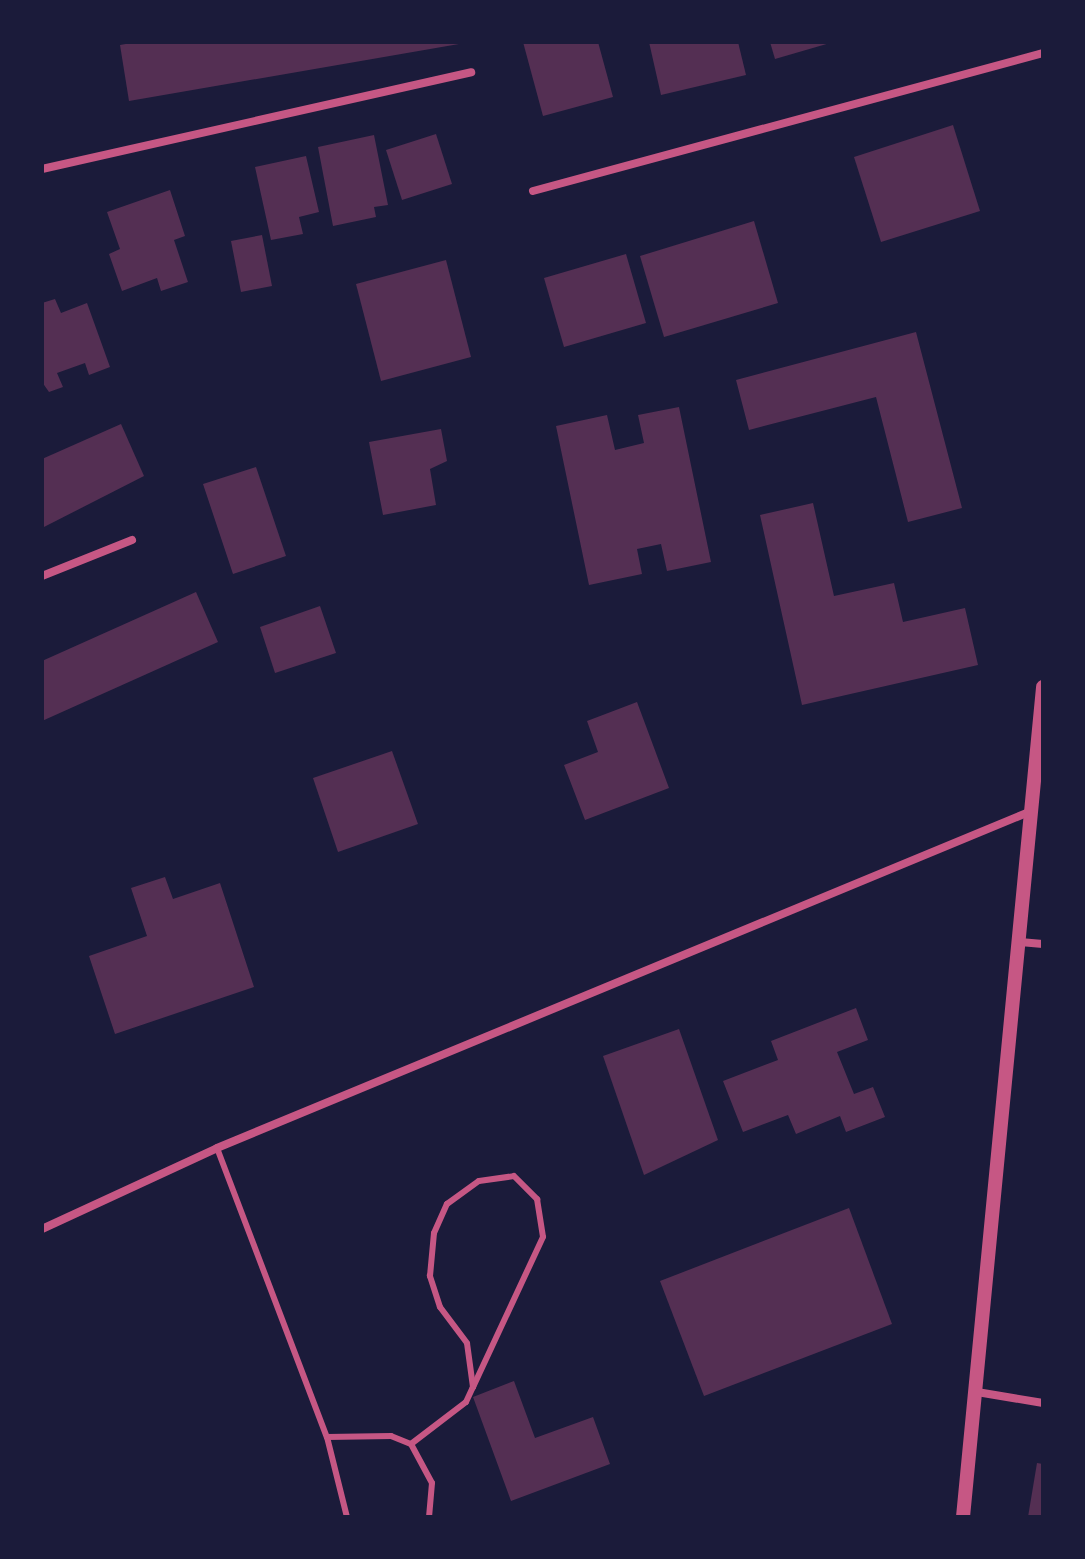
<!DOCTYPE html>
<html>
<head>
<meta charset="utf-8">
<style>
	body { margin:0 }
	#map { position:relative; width:1085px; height:1559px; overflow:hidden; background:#1b1b3a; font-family:"Sofia Sans Condensed",sans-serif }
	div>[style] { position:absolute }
	.building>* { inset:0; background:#542f53 }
	.service>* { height:6px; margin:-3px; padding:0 3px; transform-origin:3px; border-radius:3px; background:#c65784 }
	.minor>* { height:8px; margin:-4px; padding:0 4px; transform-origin:4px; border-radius:4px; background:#c65784 }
	.tertiary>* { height:14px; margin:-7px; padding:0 7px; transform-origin:7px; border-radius:7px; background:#c65784 }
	span { translate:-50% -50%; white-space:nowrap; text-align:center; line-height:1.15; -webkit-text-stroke:6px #1b1b3a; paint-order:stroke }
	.frame { position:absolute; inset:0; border:44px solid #1b1b3a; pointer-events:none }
</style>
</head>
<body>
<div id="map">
	<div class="building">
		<div style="clip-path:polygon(137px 42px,459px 42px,459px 44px,129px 101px,120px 45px)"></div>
		<div style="clip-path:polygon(523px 42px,598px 42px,613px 97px,543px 116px)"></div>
		<div style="clip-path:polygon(649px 42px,738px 42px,746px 75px,661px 95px)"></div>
		<div style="clip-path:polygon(770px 42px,830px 42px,830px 43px,775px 59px)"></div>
		<div style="clip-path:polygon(953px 125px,980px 211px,881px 242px,854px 157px)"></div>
		<div style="clip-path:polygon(436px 134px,452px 184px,402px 200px,386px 150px)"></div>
		<div style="clip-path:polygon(374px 135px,388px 205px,374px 207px,376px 217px,333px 226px,318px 147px)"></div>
		<div style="clip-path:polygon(306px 156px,319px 212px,299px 217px,303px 234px,271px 240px,255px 167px)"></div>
		<div style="clip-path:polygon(170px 190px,185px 236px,174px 240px,188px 282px,161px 291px,157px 278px,122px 291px,109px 254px,120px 249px,107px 212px)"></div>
		<div style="clip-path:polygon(754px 221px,778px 303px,664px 337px,640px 256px)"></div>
		<div style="clip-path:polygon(262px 235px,272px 286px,241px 292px,231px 241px)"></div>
		<div style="clip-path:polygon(626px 254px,646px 323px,564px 347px,544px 278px)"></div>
		<div style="clip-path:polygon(446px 260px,471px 357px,381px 381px,356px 284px)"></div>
		<div style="clip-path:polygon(55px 299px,61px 313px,87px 303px,110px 367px,89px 375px,85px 363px,57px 373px,63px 387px,49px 392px,42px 382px,42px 303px)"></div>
		<div style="clip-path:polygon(916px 332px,962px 508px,908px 522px,876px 397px,749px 430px,736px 380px)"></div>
		<div style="clip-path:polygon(679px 407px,711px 562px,667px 571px,661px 544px,637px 549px,642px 574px,589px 585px,556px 426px,607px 415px,615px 450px,644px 443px,638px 415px)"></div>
		<div style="clip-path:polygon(121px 424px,144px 476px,42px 528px,42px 459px)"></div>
		<div style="clip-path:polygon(441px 429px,447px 461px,430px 469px,436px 505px,383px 515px,369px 442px)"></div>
		<div style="clip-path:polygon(256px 467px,286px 556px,233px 574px,203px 484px)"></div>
		<div style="clip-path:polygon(813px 503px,834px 596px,894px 583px,903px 622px,965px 608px,978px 665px,802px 705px,760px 515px)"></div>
		<div style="clip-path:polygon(196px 592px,218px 642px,42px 721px,42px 661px)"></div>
		<div style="clip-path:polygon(320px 606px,336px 653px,275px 673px,260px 627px)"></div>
		<div style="clip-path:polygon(637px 702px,669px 788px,585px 820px,564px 765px,598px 752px,587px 721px)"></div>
		<div style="clip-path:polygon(392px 751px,418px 824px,338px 852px,313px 778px)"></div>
		<div style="clip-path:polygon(165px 877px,173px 899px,220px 883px,254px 987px,115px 1034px,89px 956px,147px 936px,131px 888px)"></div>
		<div style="clip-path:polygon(856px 1008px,868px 1040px,837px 1052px,854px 1094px,873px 1087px,885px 1117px,846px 1132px,840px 1116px,796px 1134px,788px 1115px,743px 1132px,723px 1081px,778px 1060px,771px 1041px)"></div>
		<div style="clip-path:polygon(679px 1029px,718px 1140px,644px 1175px,603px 1056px)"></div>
		<div style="clip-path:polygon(849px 1208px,892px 1324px,704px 1396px,660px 1281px)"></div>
		<div style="clip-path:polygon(514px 1381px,535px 1438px,593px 1417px,610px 1464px,511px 1501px,473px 1397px)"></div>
		<div style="clip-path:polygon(1037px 1463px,1043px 1464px,1043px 1517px,1028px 1517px)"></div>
	</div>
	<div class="service">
		<div style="left:217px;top:1148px;width:309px;rotate:69.2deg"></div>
		<div style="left:327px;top:1437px;width:64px;rotate:-0.9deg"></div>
		<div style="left:391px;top:1436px;width:22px;rotate:22deg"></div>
		<div style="left:411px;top:1444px;width:44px;rotate:61.7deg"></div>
		<div style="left:432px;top:1483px;width:34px;rotate:95deg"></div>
		<div style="left:327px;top:1437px;width:82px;rotate:76deg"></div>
		<div style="left:411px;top:1444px;width:69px;rotate:-37.4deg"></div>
		<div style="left:466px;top:1402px;width:17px;rotate:-65deg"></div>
		<div style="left:473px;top:1387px;width:44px;rotate:-97.8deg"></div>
		<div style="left:467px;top:1343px;width:45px;rotate:-126.9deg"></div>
		<div style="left:440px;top:1307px;width:33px;rotate:-108deg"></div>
		<div style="left:430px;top:1276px;width:43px;rotate:-84.7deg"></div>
		<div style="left:434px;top:1233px;width:32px;rotate:-66deg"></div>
		<div style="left:447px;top:1204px;width:39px;rotate:-36deg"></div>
		<div style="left:479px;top:1181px;width:35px;rotate:-8deg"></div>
		<div style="left:514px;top:1176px;width:33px;rotate:45deg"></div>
		<div style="left:537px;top:1199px;width:38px;rotate:81deg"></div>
		<div style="left:543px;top:1237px;width:166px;rotate:115deg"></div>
	</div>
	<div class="minor">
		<div style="left:42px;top:169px;width:440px;rotate:-12.7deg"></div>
		<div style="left:533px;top:191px;width:528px;rotate:-15.14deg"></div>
		<div style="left:42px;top:576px;width:97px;rotate:-21.8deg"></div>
		<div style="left:1020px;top:942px;width:23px;rotate:5deg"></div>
		<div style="left:42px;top:1229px;width:193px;rotate:-24.8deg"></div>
		<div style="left:217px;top:1148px;width:879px;rotate:-22.48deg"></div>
		<div style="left:977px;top:1392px;width:67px;rotate:9.5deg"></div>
	</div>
	<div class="tertiary">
		<div style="left:963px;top:1517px;width:834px;rotate:-84.49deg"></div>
	</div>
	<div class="frame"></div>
</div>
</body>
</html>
